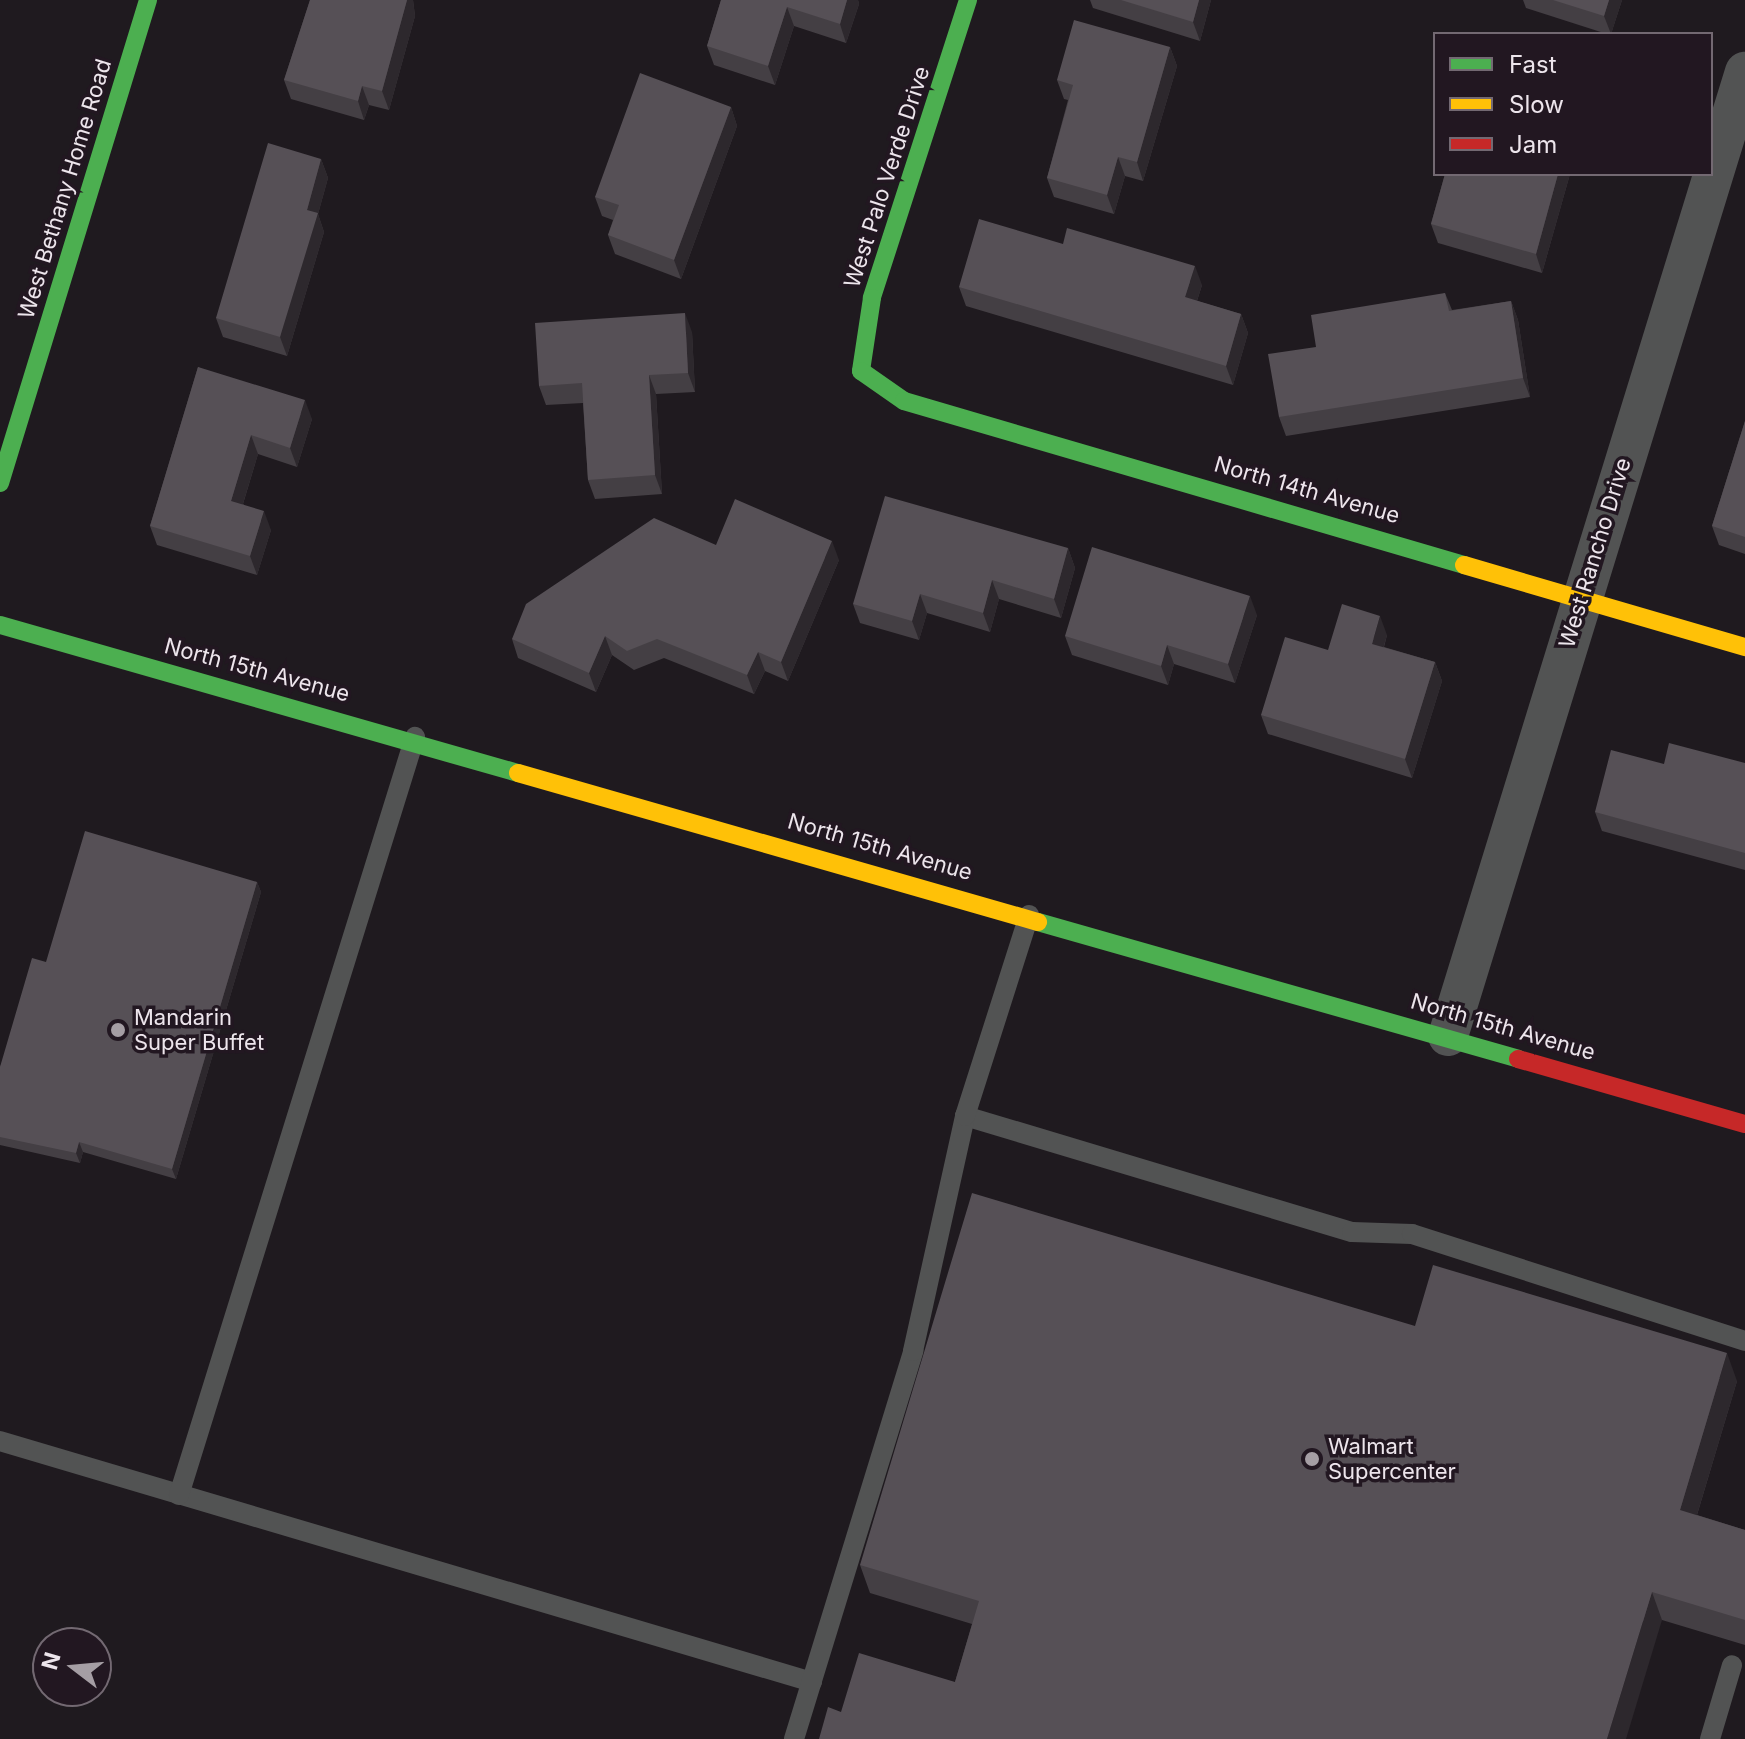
<!DOCTYPE html>
<html>
<head>
<meta charset="utf-8">
<style>
	body { margin:0 }
	#map { position:relative; width:1745px; height:1739px; overflow:hidden; background:#1f1a1f; font-family:Inter,sans-serif }
	div>[style] { position:absolute }
	.lane>* { height:20px; margin:-10px; padding:0 10px; transform-origin:10px; border-radius:10px; background:#525353 }
	.street>* { height:40px; margin:-20px; padding:0 20px; transform-origin:20px; border-radius:20px; background:#525353 }
	.fast>* { height:18px; margin:-9px; padding:0 9px; transform-origin:9px; border-radius:9px; background:#4caf50 }
	.slow>* { height:18px; margin:-9px; padding:0 9px; transform-origin:9px; border-radius:9px; background:#ffc107 }
	.jam>* { height:18px; margin:-9px; padding:0 9px; transform-origin:9px; border-radius:9px; background:#c62828 }
	.wall>* { inset:0; background:#443f44 }
	.shaded-wall>* { inset:0; background:#2d282d }
	.building>* { inset:0; background:#565056 }
	.dots>* { width:22px; height:22px; translate:-50% -50%; box-sizing:border-box; border:4px solid #221721; border-radius:50% }
	span { translate:-50% -50%; white-space:nowrap; text-align:center; line-height:1.15; -webkit-text-stroke:7px #221721; paint-order:stroke }
	.street-label { font-size:22px; color:#ede5ec }
	.poi-label { font-size:22px; color:#ede5ec }
	.left { translate:0 -50%; text-align:left }
	.legend { position:absolute; left:1433px; top:32px; width:280px; height:144px; box-sizing:border-box; background:#221721; border:2px solid #736972; margin:0; padding:10px 14px; list-style:none; font-size:24px; color:#ede5ec }
	.legend li { display:flex; align-items:center; gap:16px; height:40px }
	.legend b { width:40px; border:2px solid #736972 }
	.north { position:absolute; left:32px; top:1627px; width:80px; height:80px; box-sizing:border-box; background:#221721; border:2px solid #736972; border-radius:50%; rotate:286deg; font-size:22px; font-weight:700; line-height:32px; text-align:center; color:#ede5ec }
	.north::after { content:''; display:block; margin:auto; width:28px; height:36px; background:#a59ea4; clip-path:polygon(50% 0,100% 100%,50% 72%,0 100%) }
</style>
</head>
<body>
<div id="map">
	<div class="lane">
		<div style="left:965px;top:1116px;width:404px;rotate:16.7deg"></div>
		<div style="left:1352px;top:1232px;width:60px;rotate:1.9deg"></div>
		<div style="left:1412px;top:1234px;width:350px;rotate:17.8deg"></div>
		<div style="left:0;top:1441px;width:847px;rotate:16.53deg"></div>
		<div style="left:179px;top:1495px;width:794px;rotate:-72.71deg"></div>
		<div style="left:794px;top:1739px;width:406px;rotate:-72.9deg"></div>
		<div style="left:913px;top:1351px;width:241px;rotate:-77.5deg"></div>
		<div style="left:965px;top:1116px;width:211px;rotate:-72.3deg"></div>
		<div style="left:1710px;top:1739px;width:77px;rotate:-73.4deg"></div>
	</div>
	<div class="street">
		<div style="left:1448px;top:1036px;width:1009px;rotate:-72.88deg"></div>
	</div>
	<div class="fast">
		<div style="left:968px;top:0;width:313px;rotate:107.9deg"></div>
		<div style="left:872px;top:298px;width:74px;rotate:98.6deg"></div>
		<div style="left:861px;top:371px;width:52px;rotate:34.9deg"></div>
		<div style="left:904px;top:401px;width:584px;rotate:16.32deg"></div>
		<div style="left:0;top:483px;width:505px;rotate:-72.96deg"></div>
		<div style="left:0;top:625px;width:539px;rotate:15.95deg"></div>
		<div style="left:1038px;top:922px;width:499px;rotate:15.9deg"></div>
	</div>
	<div class="slow">
		<div style="left:1464px;top:565px;width:293px;rotate:16.3deg"></div>
		<div style="left:518px;top:773px;width:541px;rotate:15.99deg"></div>
	</div>
	<div class="jam">
		<div style="left:1518px;top:1059px;width:236px;rotate:16deg"></div>
	</div>
	<div class="wall">
		<div style="clip-path:polygon(310px 0,413px 0,415px 16px,389px 110px,369px 105px,364px 120px,291px 99px,284px 80px)"></div>
		<div style="clip-path:polygon(721px 0,858px 0,859px 4px,846px 43px,794px 26px,775px 85px,714px 65px,707px 46px)"></div>
		<div style="clip-path:polygon(1090px 0,1211px 0,1200px 41px,1093px 8px)"></div>
		<div style="clip-path:polygon(1523px 0,1622px 0,1611px 34px,1607px 34px,1526px 8px)"></div>
		<div style="clip-path:polygon(1170px 47px,1177px 66px,1143px 181px,1125px 176px,1114px 214px,1054px 197px,1047px 178px,1068px 100px,1064px 99px,1057px 80px)"></div>
		<div style="clip-path:polygon(731px 107px,737px 126px,681px 279px,615px 254px,608px 235px,613px 220px,602px 216px,595px 197px)"></div>
		<div style="clip-path:polygon(321px 159px,328px 178px,318px 214px,324px 232px,287px 356px,223px 337px,216px 318px)"></div>
		<div style="clip-path:polygon(1445px 174px,1570px 174px,1542px 273px,1438px 243px,1431px 224px)"></div>
		<div style="clip-path:polygon(1063px 244px,1202px 285px,1197px 301px,1241px 314px,1248px 333px,1233px 385px,966px 306px,959px 287px)"></div>
		<div style="clip-path:polygon(1445px 293px,1452px 310px,1511px 301px,1518px 320px,1530px 397px,1286px 436px,1279px 417px,1316px 347px)"></div>
		<div style="clip-path:polygon(692px 332px,695px 392px,656px 394px,662px 494px,595px 499px,588px 480px,583px 403px,546px 405px,539px 386px)"></div>
		<div style="clip-path:polygon(198px 367px,312px 419px,297px 467px,258px 454px,243px 504px,271px 530px,257px 575px,157px 545px,150px 526px)"></div>
		<div style="clip-path:polygon(1745px 421px,1745px 554px,1719px 545px,1712px 526px)"></div>
		<div style="clip-path:polygon(716px 545px,839px 560px,788px 681px,765px 671px,754px 694px,664px 658px,634px 670px,612px 655px,596px 692px,518px 658px,512px 639px)"></div>
		<div style="clip-path:polygon(1068px 548px,1075px 568px,1061px 618px,999px 599px,990px 632px,927px 613px,919px 640px,860px 623px,853px 604px)"></div>
		<div style="clip-path:polygon(1257px 615px,1235px 683px,1174px 664px,1168px 685px,1072px 655px,1065px 636px)"></div>
		<div style="clip-path:polygon(1387px 635px,1384px 647px,1435px 662px,1442px 681px,1412px 778px,1268px 734px,1261px 715px,1328px 650px)"></div>
		<div style="clip-path:polygon(1745px 763px,1745px 870px,1602px 831px,1595px 812px,1664px 764px)"></div>
		<div style="clip-path:polygon(257px 882px,261px 892px,176px 1179px,83px 1152px,80px 1163px,0 1145px,0 1067px,46px 962px)"></div>
		<div style="clip-path:polygon(1415px 1326px,1737px 1381px,1697px 1515px,1745px 1530px,1745px 1645px,1662px 1620px,841px 1712px,955px 1682px,972px 1624px,870px 1593px,860px 1565px)"></div>
	</div>
	<div class="shaded-wall">
		<div style="clip-path:polygon(407px 0,413px 0,415px 16px,389px 110px,382px 91px)"></div>
		<div style="clip-path:polygon(847px 0,858px 0,859px 4px,846px 43px,840px 24px)"></div>
		<div style="clip-path:polygon(1199px 0,1211px 0,1200px 41px,1193px 22px)"></div>
		<div style="clip-path:polygon(1609px 0,1622px 0,1611px 34px,1604px 16px)"></div>
		<div style="clip-path:polygon(787px 7px,794px 26px,775px 85px,768px 66px)"></div>
		<div style="clip-path:polygon(1170px 47px,1177px 66px,1143px 181px,1137px 162px)"></div>
		<div style="clip-path:polygon(362px 86px,369px 105px,364px 120px,358px 101px)"></div>
		<div style="clip-path:polygon(731px 107px,737px 126px,681px 279px,674px 260px)"></div>
		<div style="clip-path:polygon(1118px 157px,1125px 176px,1114px 214px,1107px 195px)"></div>
		<div style="clip-path:polygon(321px 159px,328px 178px,318px 214px,324px 232px,287px 356px,280px 337px,307px 210px)"></div>
		<div style="clip-path:polygon(1558px 174px,1570px 174px,1542px 273px,1536px 254px)"></div>
		<div style="clip-path:polygon(1195px 266px,1202px 285px,1192px 316px,1185px 297px)"></div>
		<div style="clip-path:polygon(1511px 301px,1518px 320px,1530px 397px,1523px 378px)"></div>
		<div style="clip-path:polygon(685px 313px,692px 332px,695px 392px,688px 373px)"></div>
		<div style="clip-path:polygon(1241px 314px,1248px 333px,1233px 385px,1226px 366px)"></div>
		<div style="clip-path:polygon(649px 375px,656px 394px,662px 494px,655px 475px)"></div>
		<div style="clip-path:polygon(305px 400px,312px 419px,297px 467px,290px 448px)"></div>
		<div style="clip-path:polygon(251px 435px,258px 454px,238px 520px,231px 501px)"></div>
		<div style="clip-path:polygon(264px 511px,271px 530px,257px 575px,250px 556px)"></div>
		<div style="clip-path:polygon(832px 541px,839px 560px,788px 681px,781px 662px)"></div>
		<div style="clip-path:polygon(1068px 548px,1075px 568px,1061px 618px,1054px 599px)"></div>
		<div style="clip-path:polygon(992px 580px,999px 599px,990px 632px,983px 613px)"></div>
		<div style="clip-path:polygon(920px 594px,927px 613px,919px 640px,912px 621px)"></div>
		<div style="clip-path:polygon(1250px 596px,1257px 615px,1235px 683px,1228px 664px)"></div>
		<div style="clip-path:polygon(1380px 616px,1387px 635px,1379px 663px,1372px 644px)"></div>
		<div style="clip-path:polygon(605px 636px,612px 655px,596px 692px,589px 673px)"></div>
		<div style="clip-path:polygon(1167px 645px,1174px 664px,1168px 685px,1161px 666px)"></div>
		<div style="clip-path:polygon(758px 652px,765px 671px,754px 694px,747px 675px)"></div>
		<div style="clip-path:polygon(1435px 662px,1442px 681px,1412px 778px,1405px 759px)"></div>
		<div style="clip-path:polygon(257px 882px,261px 892px,176px 1179px,172px 1169px)"></div>
		<div style="clip-path:polygon(79px 1142px,83px 1152px,80px 1163px,76px 1153px)"></div>
		<div style="clip-path:polygon(1727px 1353px,1737px 1381px,1690px 1538px,1680px 1510px)"></div>
		<div style="clip-path:polygon(1652px 1592px,1662px 1620px,1626px 1739px,1607px 1739px)"></div>
	</div>
	<div class="building">
		<div style="clip-path:polygon(310px 0,407px 0,382px 91px,362px 86px,358px 101px,284px 80px)"></div>
		<div style="clip-path:polygon(721px 0,847px 0,840px 24px,787px 7px,768px 66px,707px 46px)"></div>
		<div style="clip-path:polygon(1121px 0,1199px 0,1193px 22px)"></div>
		<div style="clip-path:polygon(1553px 0,1609px 0,1604px 16px)"></div>
		<div style="clip-path:polygon(1074px 20px,1170px 47px,1137px 162px,1118px 157px,1107px 195px,1047px 178px,1073px 85px,1057px 80px)"></div>
		<div style="clip-path:polygon(640px 73px,731px 107px,674px 260px,608px 235px,619px 205px,595px 197px)"></div>
		<div style="clip-path:polygon(268px 143px,321px 159px,307px 210px,318px 213px,280px 337px,216px 318px)"></div>
		<div style="clip-path:polygon(1445px 174px,1558px 174px,1536px 254px,1431px 224px)"></div>
		<div style="clip-path:polygon(979px 219px,1063px 244px,1067px 228px,1195px 266px,1185px 297px,1241px 314px,1226px 366px,959px 287px)"></div>
		<div style="clip-path:polygon(1445px 293px,1449px 311px,1511px 301px,1523px 378px,1279px 417px,1268px 354px,1316px 347px,1311px 315px)"></div>
		<div style="clip-path:polygon(685px 313px,688px 373px,649px 375px,655px 475px,588px 480px,582px 383px,539px 386px,535px 323px)"></div>
		<div style="clip-path:polygon(198px 367px,305px 400px,290px 448px,251px 435px,231px 501px,264px 511px,250px 556px,150px 526px)"></div>
		<div style="clip-path:polygon(1745px 421px,1745px 537px,1712px 526px)"></div>
		<div style="clip-path:polygon(885px 496px,1068px 548px,1054px 599px,992px 580px,983px 613px,920px 594px,912px 621px,853px 604px)"></div>
		<div style="clip-path:polygon(735px 499px,832px 541px,781px 662px,758px 652px,747px 675px,657px 639px,627px 651px,605px 636px,589px 673px,512px 639px,526px 604px,654px 518px,716px 545px)"></div>
		<div style="clip-path:polygon(1092px 547px,1250px 596px,1228px 664px,1167px 645px,1161px 666px,1065px 636px)"></div>
		<div style="clip-path:polygon(1342px 604px,1380px 616px,1372px 644px,1435px 662px,1405px 759px,1261px 715px,1285px 637px,1328px 650px)"></div>
		<div style="clip-path:polygon(1669px 743px,1745px 763px,1745px 853px,1595px 812px,1611px 750px,1664px 764px)"></div>
		<div style="clip-path:polygon(85px 831px,257px 882px,172px 1169px,79px 1142px,76px 1153px,0 1137px,0 1067px,32px 958px,46px 962px)"></div>
		<div style="clip-path:polygon(972px 1193px,1415px 1326px,1433px 1265px,1727px 1353px,1680px 1510px,1745px 1530px,1745px 1620px,1652px 1592px,1607px 1739px,819px 1739px,828px 1707px,841px 1712px,859px 1653px,955px 1682px,979px 1601px,860px 1565px)"></div>
	</div>
	<div class="dots">
		<div style="left:118px;top:1030px;background:#a59ea4"></div>
		<div style="left:1312px;top:1459px;background:#a59ea4"></div>
	</div>
	<div class="street-label">
		<span style="left:887px;top:177px;rotate:-72deg">West Palo Verde Drive</span>
		<span style="left:65px;top:189px;rotate:-73deg">West Bethany Home Road</span>
		<span style="left:1307px;top:490px;rotate:16deg">North 14th Avenue</span>
		<span style="left:1595px;top:553px;rotate:-73deg">West Rancho Drive</span>
		<span style="left:257px;top:670px;rotate:15deg">North 15th Avenue</span>
		<span style="left:880px;top:847px;rotate:16deg">North 15th Avenue</span>
		<span style="left:1503px;top:1027px;rotate:16deg">North 15th Avenue</span>
	</div>
	<div class="poi-label">
		<span class="left" style="left:134px;top:1030px">Mandarin<br>Super Buffet</span>
		<span class="left" style="left:1328px;top:1459px">Walmart<br>Supercenter</span>
	</div>
	<ul class="legend">
	<li><b style="height:10px;background:#4caf50"></b>Fast</li>
	<li><b style="height:10px;background:#ffc107"></b>Slow</li>
	<li><b style="height:10px;background:#c62828"></b>Jam</li>
	</ul>
	<div class="north">N</div>
</div>
</body>
</html>
